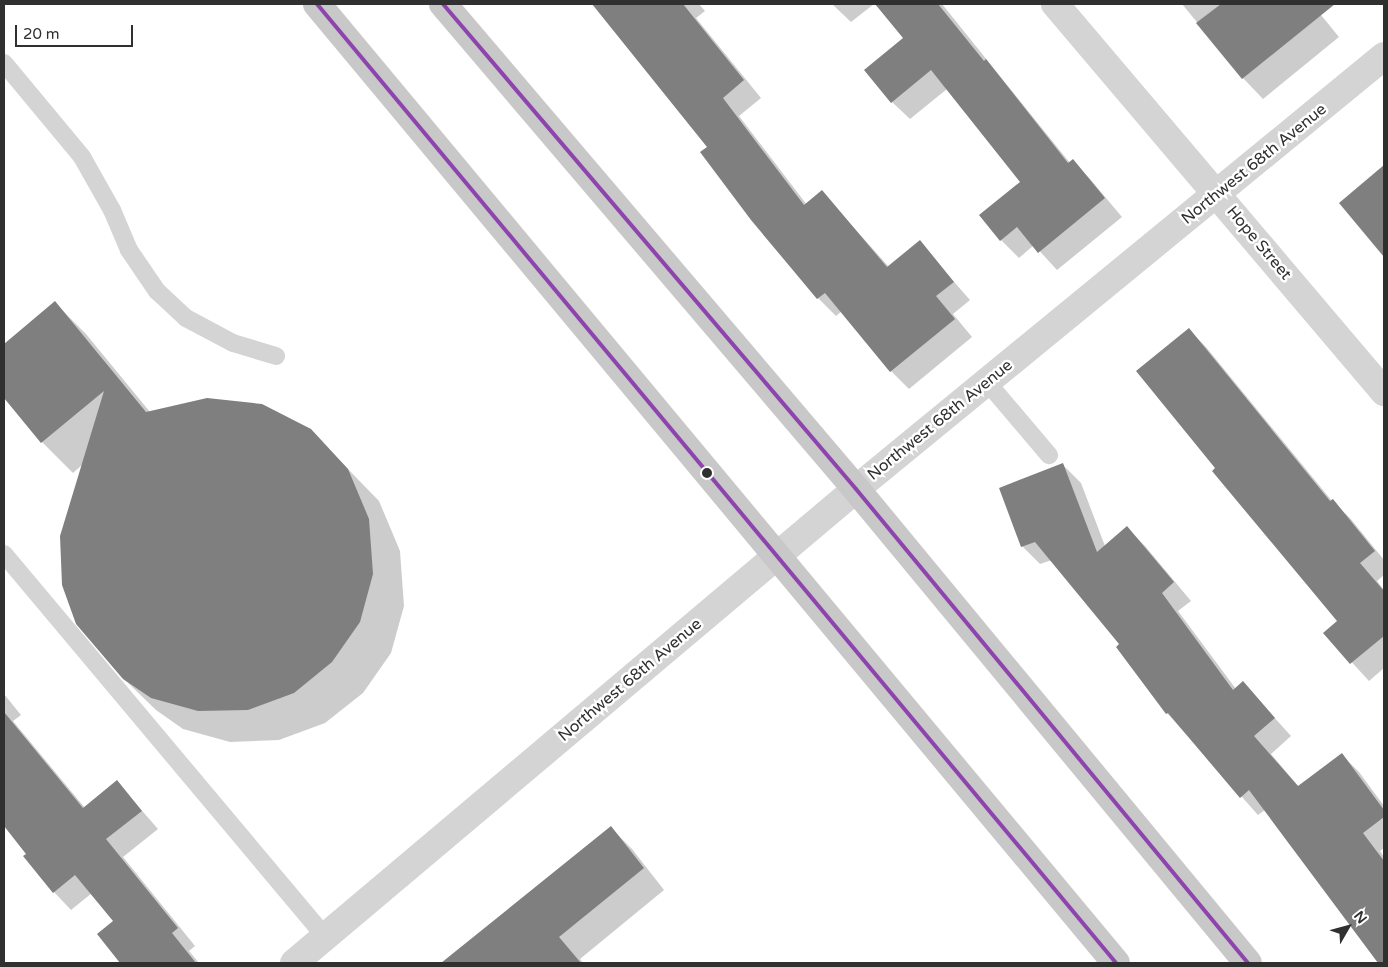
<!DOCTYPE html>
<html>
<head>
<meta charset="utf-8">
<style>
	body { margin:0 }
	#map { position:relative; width:1388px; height:967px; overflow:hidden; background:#fff; font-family:"Varela Round",sans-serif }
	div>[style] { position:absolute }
	.shadow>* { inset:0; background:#0003 }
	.building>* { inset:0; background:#7f7f7f }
	.service>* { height:18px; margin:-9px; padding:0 9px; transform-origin:9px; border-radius:9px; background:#d4d4d4 }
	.minor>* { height:28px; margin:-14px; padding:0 14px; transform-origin:14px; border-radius:14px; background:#d4d4d4 }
	.tertiary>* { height:28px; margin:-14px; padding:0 14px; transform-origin:14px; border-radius:14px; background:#d4d4d4 }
	.primary>* { height:28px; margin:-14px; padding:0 14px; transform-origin:14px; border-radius:14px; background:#c8c8c8 }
	.bus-1>* { height:4px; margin:-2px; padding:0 2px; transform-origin:2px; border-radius:2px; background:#8e44ad }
	.dots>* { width:14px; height:14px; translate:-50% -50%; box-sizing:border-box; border:2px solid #fff; border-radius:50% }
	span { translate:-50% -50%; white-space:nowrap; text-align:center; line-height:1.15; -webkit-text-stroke:5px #fff; paint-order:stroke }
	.street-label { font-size:16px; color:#303030 }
	.frame { position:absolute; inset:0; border:5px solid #303030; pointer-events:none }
	.north { position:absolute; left:1323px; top:902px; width:50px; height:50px; -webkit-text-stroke:4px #fff; paint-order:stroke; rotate:52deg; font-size:14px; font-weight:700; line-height:20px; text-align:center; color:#303030 }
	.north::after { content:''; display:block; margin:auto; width:18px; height:22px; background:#303030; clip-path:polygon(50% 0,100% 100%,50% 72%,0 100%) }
	.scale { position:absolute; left:15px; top:25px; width:118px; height:22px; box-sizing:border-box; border:2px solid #303030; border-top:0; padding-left:6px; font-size:15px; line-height:18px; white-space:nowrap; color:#303030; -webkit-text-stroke:4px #fff; paint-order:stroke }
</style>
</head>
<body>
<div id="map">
	<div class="shadow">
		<div style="clip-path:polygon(593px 4px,699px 4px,705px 11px,696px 18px,761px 98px,739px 116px,807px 205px,822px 192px,889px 267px,919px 242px,970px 300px,953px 314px,972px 337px,909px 389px,891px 371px,842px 311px,836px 316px,818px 298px,752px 219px,709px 147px)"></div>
		<div style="clip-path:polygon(832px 4px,874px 4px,851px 22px)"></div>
		<div style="clip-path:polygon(877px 4px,942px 4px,1070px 163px,1073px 161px,1090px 179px,1122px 217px,1057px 270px,1034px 245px,1019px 258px,1001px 240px,1021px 182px,947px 89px,910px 119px,892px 102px,904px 38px)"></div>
		<div style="clip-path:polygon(1182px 4px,1312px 4px,1339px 37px,1263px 99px,1243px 78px)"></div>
		<div style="clip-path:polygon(1384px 166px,1384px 254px,1341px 203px)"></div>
		<div style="clip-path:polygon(55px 303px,86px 334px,150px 412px,310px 430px,379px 501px,400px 551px,404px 606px,391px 653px,363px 693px,325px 723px,279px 740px,230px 742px,183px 729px,156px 710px,124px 679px,83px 464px,73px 473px,42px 442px,4px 396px,4px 345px)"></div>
		<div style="clip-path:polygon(1189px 330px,1206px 347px,1332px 501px,1350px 518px,1384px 560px,1384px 575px,1377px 581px,1384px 590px,1384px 668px,1369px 681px,1325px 633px,1339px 622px,1217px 469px)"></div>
		<div style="clip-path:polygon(1063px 465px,1081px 483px,1105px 546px,1127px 528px,1145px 546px,1191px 601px,1178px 611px,1236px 689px,1243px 683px,1291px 736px,1271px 754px,1299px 787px,1342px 755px,1359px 772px,1384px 806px,1384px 848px,1380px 851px,1384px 857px,1384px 963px,1375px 956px,1265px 810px,1258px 815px,1167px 713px,1121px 644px,1052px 560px,1040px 564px,1022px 546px)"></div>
		<div style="clip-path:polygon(4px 694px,21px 715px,13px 721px,85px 808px,117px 782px,158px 829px,123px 857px,195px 946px,189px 951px,199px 963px,122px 963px,99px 934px,115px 921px,92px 893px,71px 910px,54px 892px,28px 854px,4px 824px)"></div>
		<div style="clip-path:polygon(611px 828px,632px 849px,664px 890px,580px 959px,583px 963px,443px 963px)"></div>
	</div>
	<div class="building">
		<div style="clip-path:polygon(592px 4px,683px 4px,744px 80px,723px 98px,804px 205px,822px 190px,887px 267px,920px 240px,954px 282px,936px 296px,955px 319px,890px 372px,825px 293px,817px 299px,751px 220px,700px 152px,707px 147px)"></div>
		<div style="clip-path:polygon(875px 4px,938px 4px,984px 61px,986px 59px,1068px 163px,1073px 159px,1105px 198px,1038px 253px,1017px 227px,1000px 241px,979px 215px,1020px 182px,931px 70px,891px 103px,864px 70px,903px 38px)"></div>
		<div style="clip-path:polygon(1221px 4px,1335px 4px,1242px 79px,1196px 23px)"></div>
		<div style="clip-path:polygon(1384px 165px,1384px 257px,1339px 203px)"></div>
		<div style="clip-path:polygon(55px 301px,146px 412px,207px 398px,262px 404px,311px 429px,348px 469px,369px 519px,373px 574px,360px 622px,332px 662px,294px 693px,248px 710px,198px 711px,151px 698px,123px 679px,76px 624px,62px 585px,60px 536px,104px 391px,41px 443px,4px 398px,4px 344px)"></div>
		<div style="clip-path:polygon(1189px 328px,1330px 501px,1333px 499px,1375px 551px,1360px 563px,1384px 591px,1384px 636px,1350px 664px,1323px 633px,1337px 621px,1212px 471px,1215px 468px,1136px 371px)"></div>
		<div style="clip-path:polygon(1063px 463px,1097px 552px,1127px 526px,1174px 582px,1162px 593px,1233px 690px,1243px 681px,1275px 718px,1254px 736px,1298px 786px,1342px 753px,1384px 810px,1384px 817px,1363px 833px,1384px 861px,1384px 963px,1378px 963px,1249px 790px,1240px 798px,1168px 713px,1166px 714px,1116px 647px,1119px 644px,1035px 542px,1021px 547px,999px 488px)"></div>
		<div style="clip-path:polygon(4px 712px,83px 808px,117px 780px,142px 811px,106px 839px,178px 928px,172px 933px,196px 963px,120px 963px,97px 934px,113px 921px,75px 875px,53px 893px,23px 856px,26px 854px,4px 826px)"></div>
		<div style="clip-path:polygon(611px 826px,644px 868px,559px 937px,581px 963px,441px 963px)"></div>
	</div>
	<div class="service">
		<div style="left:4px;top:63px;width:122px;rotate:50.3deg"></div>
		<div style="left:82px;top:157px;width:61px;rotate:60.5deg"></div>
		<div style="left:112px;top:210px;width:43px;rotate:67deg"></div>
		<div style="left:129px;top:250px;width:50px;rotate:55.7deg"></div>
		<div style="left:157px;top:291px;width:40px;rotate:43deg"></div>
		<div style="left:186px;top:318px;width:53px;rotate:28deg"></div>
		<div style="left:233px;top:343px;width:45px;rotate:16.8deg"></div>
		<div style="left:987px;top:382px;width:96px;rotate:49.7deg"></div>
		<div style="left:4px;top:554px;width:500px;rotate:50deg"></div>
	</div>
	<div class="minor">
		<div style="left:1055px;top:4px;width:509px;rotate:49.7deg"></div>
	</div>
	<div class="tertiary">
		<div style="left:294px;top:963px;width:735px;rotate:-40.14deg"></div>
		<div style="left:856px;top:489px;width:683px;rotate:-39.35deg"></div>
	</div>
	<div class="primary">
		<div style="left:317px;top:4px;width:1248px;rotate:50.2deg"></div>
		<div style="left:443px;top:4px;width:637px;rotate:49.58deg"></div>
		<div style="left:856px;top:489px;width:615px;rotate:50.41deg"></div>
	</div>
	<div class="bus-1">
		<div style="left:317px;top:4px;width:1248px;rotate:50.2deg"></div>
		<div style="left:443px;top:4px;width:637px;rotate:49.58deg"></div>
		<div style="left:856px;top:489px;width:615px;rotate:50.41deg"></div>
	</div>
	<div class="dots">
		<div style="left:707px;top:473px;background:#303030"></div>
	</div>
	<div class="street-label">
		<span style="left:1254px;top:164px;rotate:-39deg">Northwest 68th Avenue</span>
		<span style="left:1259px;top:243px;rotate:50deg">Hope Street</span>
		<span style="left:940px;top:420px;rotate:-39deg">Northwest 68th Avenue</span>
		<span style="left:630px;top:680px;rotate:-40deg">Northwest 68th Avenue</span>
	</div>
	<div class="frame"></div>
	<div class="north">N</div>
	<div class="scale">20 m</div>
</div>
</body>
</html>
